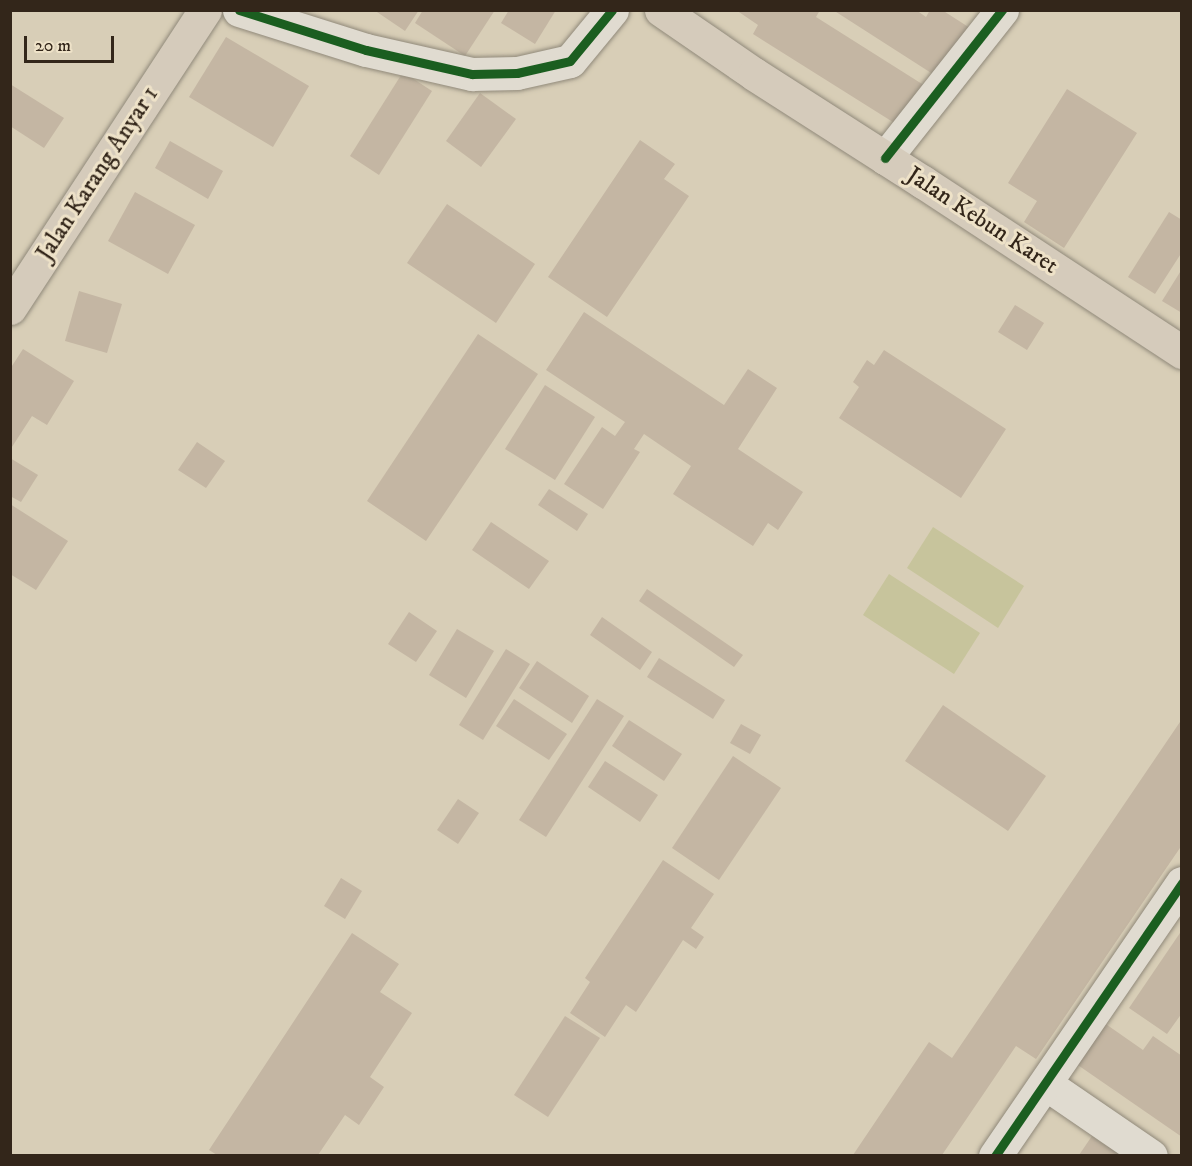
<!DOCTYPE html>
<html>
<head>
<meta charset="utf-8">
<style>
	body { margin:0 }
	#map { position:relative; width:1192px; height:1166px; overflow:hidden; background:#d8ceb7; font-family:"IM FELL DW Pica",serif }
	div>[style] { position:absolute }
	.green>* { inset:0; background:#c7c49c }
	.building>* { inset:0; background:#c4b6a3 }
	.roads { filter:drop-shadow(0 0 2px #90897a) drop-shadow(0 0 2px #90897a) }
	.minor>* { height:33px; margin:-16.5px; padding:0 16.5px; transform-origin:16.5px; border-radius:16.5px; background:#e0dbd0 }
	.primary>* { height:33px; margin:-16.5px; padding:0 16.5px; transform-origin:16.5px; border-radius:16.5px; background:#d5cbbb }
	.cycleway>* { height:9px; margin:-4.5px; padding:0 4.5px; transform-origin:4.5px; border-radius:4.5px; background:#1b5e20 }
	span { translate:-50% -50%; white-space:nowrap; text-align:center; line-height:1.15; -webkit-text-stroke:6px #eee2c8; paint-order:stroke }
	.street-label { font-size:24px; color:#33261a }
	.frame { position:absolute; inset:0; border:12px solid #33261a; pointer-events:none }
	.scale { position:absolute; left:24px; top:36px; width:90px; height:27px; box-sizing:border-box; border:3px solid #33261a; border-top:0; padding-left:8px; font-size:18px; line-height:21px; white-space:nowrap; color:#33261a; -webkit-text-stroke:4px #eee2c8; paint-order:stroke }
</style>
</head>
<body>
<div id="map">
	<div class="green">
		<div style="clip-path:polygon(933px 527px,1024px 586px,998px 628px,907px 568px)"></div>
		<div style="clip-path:polygon(889px 574px,980px 633px,954px 674px,863px 615px)"></div>
	</div>
	<div class="building">
		<div style="clip-path:polygon(374px 10px,419px 10px,405px 31px)"></div>
		<div style="clip-path:polygon(423px 10px,495px 10px,465px 56px,415px 23px)"></div>
		<div style="clip-path:polygon(509px 10px,556px 10px,535px 44px,501px 23px)"></div>
		<div style="clip-path:polygon(736px 10px,820px 10px,816px 17px,930px 89px,904px 129px,753px 34px,758px 25px)"></div>
		<div style="clip-path:polygon(833px 10px,916px 10px,926px 17px,930px 10px,942px 10px,970px 28px,939px 78px)"></div>
		<div style="clip-path:polygon(226px 37px,309px 86px,273px 147px,189px 97px)"></div>
		<div style="clip-path:polygon(403px 72px,432px 91px,379px 175px,350px 156px)"></div>
		<div style="clip-path:polygon(10px 84px,64px 118px,44px 148px,10px 126px)"></div>
		<div style="clip-path:polygon(1067px 89px,1137px 133px,1064px 248px,1024px 222px,1037px 201px,1008px 183px)"></div>
		<div style="clip-path:polygon(480px 93px,516px 119px,481px 167px,446px 141px)"></div>
		<div style="clip-path:polygon(640px 140px,675px 164px,664px 179px,689px 196px,607px 317px,548px 277px)"></div>
		<div style="clip-path:polygon(170px 141px,223px 171px,208px 199px,155px 168px)"></div>
		<div style="clip-path:polygon(135px 192px,195px 225px,168px 274px,108px 241px)"></div>
		<div style="clip-path:polygon(447px 204px,535px 264px,496px 323px,407px 263px)"></div>
		<div style="clip-path:polygon(1169px 212px,1182px 220px,1182px 252px,1155px 294px,1128px 277px)"></div>
		<div style="clip-path:polygon(1182px 269px,1182px 313px,1162px 301px)"></div>
		<div style="clip-path:polygon(79px 291px,122px 304px,107px 353px,65px 341px)"></div>
		<div style="clip-path:polygon(1015px 305px,1044px 323px,1027px 350px,998px 332px)"></div>
		<div style="clip-path:polygon(584px 312px,724px 405px,748px 369px,777px 388px,738px 449px,803px 492px,778px 530px,768px 523px,753px 546px,673px 494px,691px 466px,644px 434px,634px 449px,640px 452px,603px 509px,564px 484px,602px 427px,615px 436px,625px 422px,546px 370px)"></div>
		<div style="clip-path:polygon(478px 334px,538px 374px,426px 541px,367px 501px)"></div>
		<div style="clip-path:polygon(23px 349px,74px 381px,47px 425px,32px 416px,10px 450px,10px 369px)"></div>
		<div style="clip-path:polygon(884px 350px,1006px 429px,961px 498px,839px 418px,859px 387px,853px 382px,867px 360px,874px 365px)"></div>
		<div style="clip-path:polygon(545px 385px,595px 417px,555px 480px,505px 449px)"></div>
		<div style="clip-path:polygon(197px 442px,225px 461px,206px 488px,178px 470px)"></div>
		<div style="clip-path:polygon(10px 458px,38px 475px,21px 502px,10px 496px)"></div>
		<div style="clip-path:polygon(549px 489px,588px 514px,577px 531px,538px 505px)"></div>
		<div style="clip-path:polygon(10px 504px,68px 541px,36px 590px,10px 574px)"></div>
		<div style="clip-path:polygon(491px 522px,549px 561px,529px 589px,472px 550px)"></div>
		<div style="clip-path:polygon(647px 589px,743px 655px,734px 667px,639px 601px)"></div>
		<div style="clip-path:polygon(409px 612px,437px 631px,416px 662px,388px 644px)"></div>
		<div style="clip-path:polygon(602px 617px,652px 652px,640px 670px,590px 635px)"></div>
		<div style="clip-path:polygon(457px 629px,494px 651px,466px 698px,429px 675px)"></div>
		<div style="clip-path:polygon(506px 649px,530px 664px,483px 740px,459px 725px)"></div>
		<div style="clip-path:polygon(659px 658px,725px 700px,713px 719px,647px 677px)"></div>
		<div style="clip-path:polygon(537px 661px,589px 696px,572px 723px,519px 688px)"></div>
		<div style="clip-path:polygon(514px 699px,567px 734px,549px 760px,496px 726px)"></div>
		<div style="clip-path:polygon(597px 699px,624px 716px,546px 837px,519px 820px)"></div>
		<div style="clip-path:polygon(943px 705px,1046px 776px,1008px 831px,905px 761px)"></div>
		<div style="clip-path:polygon(1182px 719px,1182px 845px,1036px 1059px,1016px 1046px,942px 1155px,853px 1155px,929px 1042px,952px 1058px)"></div>
		<div style="clip-path:polygon(629px 720px,682px 754px,664px 781px,612px 746px)"></div>
		<div style="clip-path:polygon(741px 724px,761px 735px,750px 754px,730px 743px)"></div>
		<div style="clip-path:polygon(733px 756px,781px 788px,719px 880px,672px 848px)"></div>
		<div style="clip-path:polygon(605px 761px,658px 795px,640px 822px,588px 787px)"></div>
		<div style="clip-path:polygon(458px 799px,479px 813px,458px 844px,437px 830px)"></div>
		<div style="clip-path:polygon(663px 860px,714px 894px,691px 928px,704px 937px,696px 949px,683px 940px,636px 1012px,626px 1005px,605px 1037px,570px 1013px,590px 982px,585px 978px)"></div>
		<div style="clip-path:polygon(341px 878px,362px 891px,345px 919px,324px 906px)"></div>
		<div style="clip-path:polygon(1182px 930px,1182px 1013px,1167px 1034px,1129px 1008px)"></div>
		<div style="clip-path:polygon(352px 933px,399px 964px,380px 992px,412px 1013px,370px 1077px,384px 1087px,359px 1125px,345px 1115px,318px 1155px,217px 1155px,209px 1150px)"></div>
		<div style="clip-path:polygon(565px 1016px,600px 1038px,548px 1117px,514px 1095px)"></div>
		<div style="clip-path:polygon(1100px 1020px,1143px 1050px,1153px 1036px,1182px 1056px,1182px 1137px,1072px 1061px)"></div>
		<div style="clip-path:polygon(1092px 1136px,1120px 1155px,1079px 1155px)"></div>
	</div>
	<div class="roads">
		<div class="minor">
			<div style="left:239px;top:10px;width:133px;rotate:17.5deg"></div>
			<div style="left:366px;top:50px;width:109px;rotate:12.8deg"></div>
			<div style="left:472px;top:74px;width:45px;rotate:-1.3deg"></div>
			<div style="left:517px;top:73px;width:54px;rotate:-12.8deg"></div>
			<div style="left:570px;top:61px;width:66px;rotate:-50.5deg"></div>
			<div style="left:885px;top:158px;width:189px;rotate:-51.7deg"></div>
			<div style="left:1046px;top:1084px;width:127px;rotate:34.4deg"></div>
			<div style="left:995px;top:1156px;width:331px;rotate:-55.6deg"></div>
		</div>
		<div class="primary">
			<div style="left:661px;top:10px;width:113px;rotate:34.5deg"></div>
			<div style="left:754px;top:74px;width:201px;rotate:32.6deg"></div>
			<div style="left:923px;top:182px;width:310px;rotate:33.3deg"></div>
			<div style="left:10px;top:308px;width:356px;rotate:-56.8deg"></div>
		</div>
	</div>
	<div class="cycleway">
		<div style="left:239px;top:10px;width:133px;rotate:17.5deg"></div>
		<div style="left:366px;top:50px;width:109px;rotate:12.8deg"></div>
		<div style="left:472px;top:74px;width:45px;rotate:-1.3deg"></div>
		<div style="left:517px;top:73px;width:54px;rotate:-12.8deg"></div>
		<div style="left:570px;top:61px;width:66px;rotate:-50.5deg"></div>
		<div style="left:885px;top:158px;width:189px;rotate:-51.7deg"></div>
		<div style="left:995px;top:1156px;width:331px;rotate:-55.6deg"></div>
	</div>
	<div class="street-label">
		<span style="left:98px;top:174px;rotate:-57deg">Jalan Karang Anyar 1</span>
		<span style="left:982px;top:221px;rotate:33deg">Jalan Kebun Karet</span>
	</div>
	<div class="frame"></div>
	<div class="scale">20 m</div>
</div>
</body>
</html>
